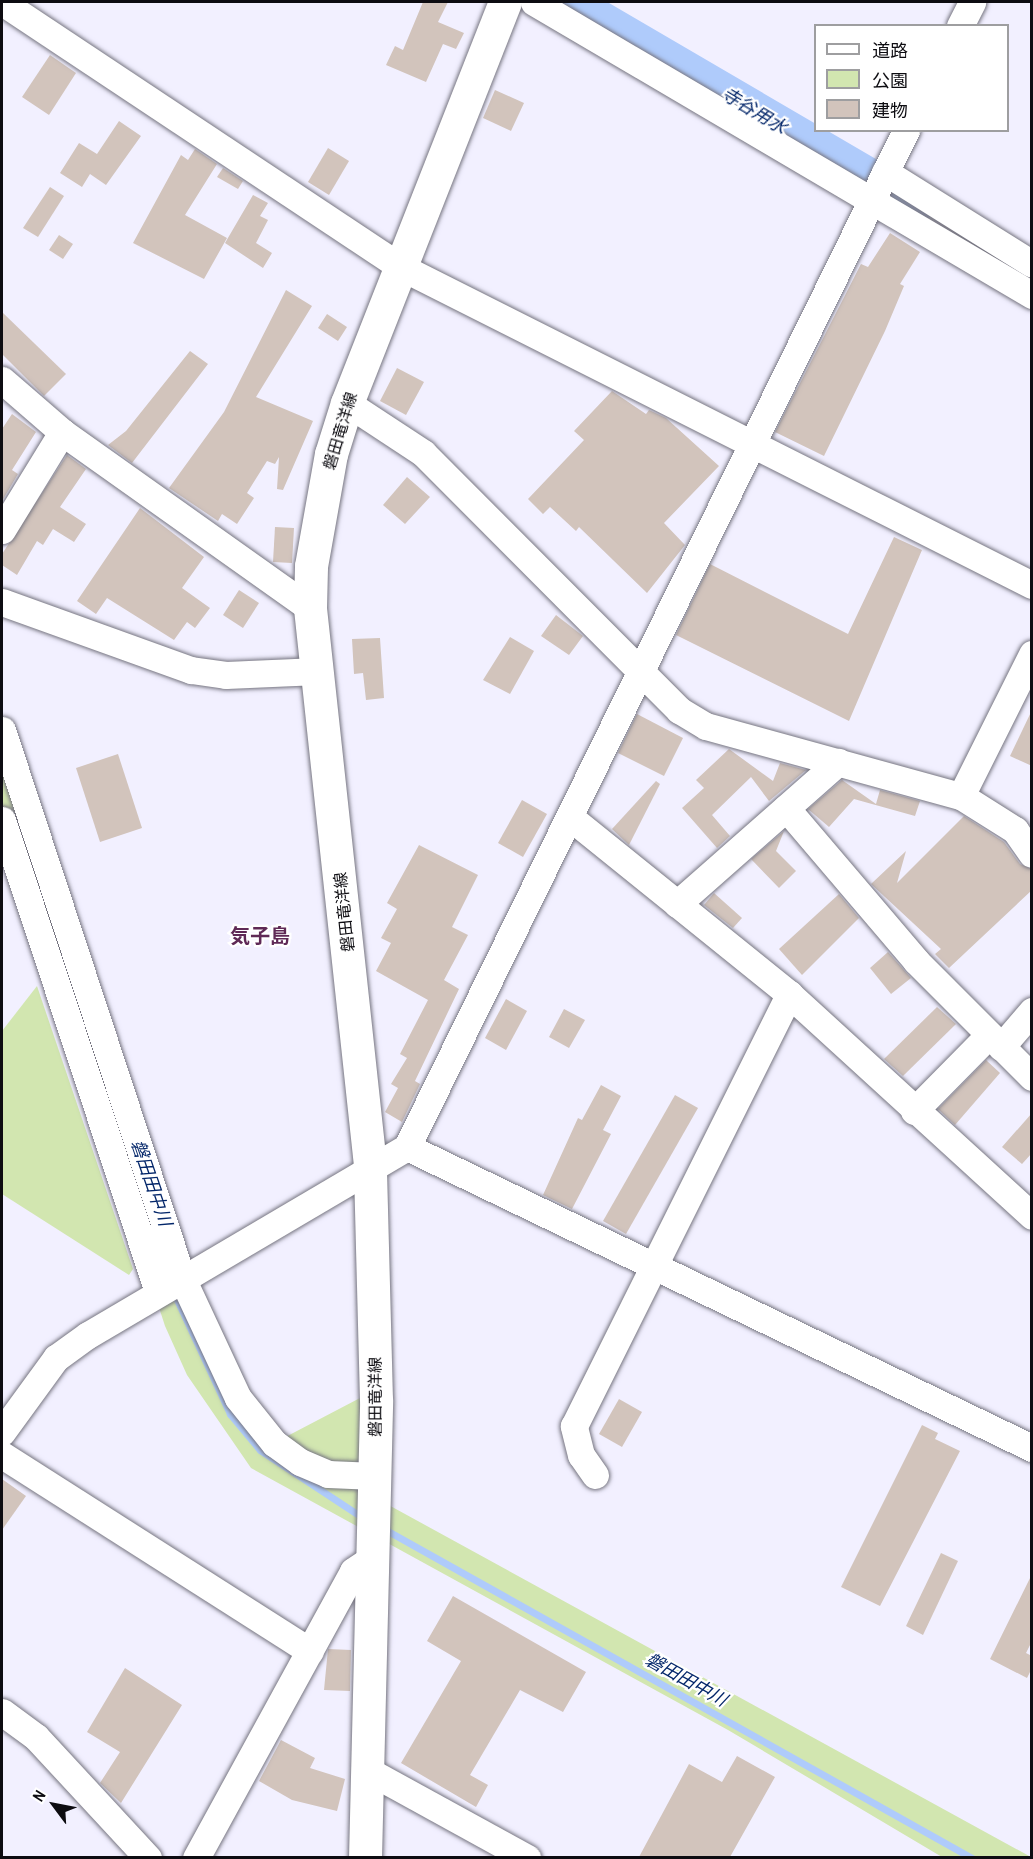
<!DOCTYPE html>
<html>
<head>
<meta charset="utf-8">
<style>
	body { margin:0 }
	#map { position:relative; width:1033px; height:1859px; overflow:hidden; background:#f2f0ff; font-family:"Archivo Narrow","Noto Sans JP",sans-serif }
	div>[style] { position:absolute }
	.green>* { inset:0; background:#d2e6b0 }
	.stream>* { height:7px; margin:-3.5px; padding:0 3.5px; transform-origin:3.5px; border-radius:3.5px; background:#afcbfb }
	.river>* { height:39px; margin:-19.5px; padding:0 19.5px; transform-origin:19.5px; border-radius:19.5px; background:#afcbfb }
	.building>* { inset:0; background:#d2c4bc }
	.roads { filter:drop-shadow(0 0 2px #767581) drop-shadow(0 0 2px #767581) }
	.minor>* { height:27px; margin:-13.5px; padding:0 13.5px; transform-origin:13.5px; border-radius:13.5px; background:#fff }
	.major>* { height:33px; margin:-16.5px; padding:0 16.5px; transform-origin:16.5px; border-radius:16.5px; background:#fff }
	span { translate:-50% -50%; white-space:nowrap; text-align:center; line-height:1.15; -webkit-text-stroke:4.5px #fff; paint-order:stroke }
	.street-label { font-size:16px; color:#0d0c11 }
	.water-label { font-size:18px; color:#04276a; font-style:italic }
	.quarter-label { font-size:20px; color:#5f2956; font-weight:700 }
	.frame { position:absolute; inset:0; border:3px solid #0d0c11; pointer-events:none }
	.legend { position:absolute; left:814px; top:24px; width:195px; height:108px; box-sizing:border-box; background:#fff; border:2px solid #9e9ea0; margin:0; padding:8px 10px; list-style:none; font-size:18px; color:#0d0c11 }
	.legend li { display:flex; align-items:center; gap:12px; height:30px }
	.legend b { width:30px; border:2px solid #9e9ea0 }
	.north { position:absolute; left:24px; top:1775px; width:60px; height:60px; -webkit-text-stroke:4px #fff; paint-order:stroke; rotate:302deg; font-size:16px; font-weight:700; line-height:24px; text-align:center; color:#0d0c11 }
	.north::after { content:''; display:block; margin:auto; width:21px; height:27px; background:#0d0c11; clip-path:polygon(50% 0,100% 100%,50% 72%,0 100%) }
</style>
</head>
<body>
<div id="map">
	<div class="green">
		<div style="clip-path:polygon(2px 730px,164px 1247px,274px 1443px,360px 1398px,374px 1497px,1031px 1857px,942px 1857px,728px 1730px,251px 1468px,187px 1375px,165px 1326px,2px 820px)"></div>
		<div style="clip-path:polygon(37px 986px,133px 1269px,129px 1275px,2px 1194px,2px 1031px)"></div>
	</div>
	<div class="stream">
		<div style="left:158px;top:1252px;width:31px;rotate:69deg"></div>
		<div style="left:173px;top:1291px;width:136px;rotate:65.1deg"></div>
		<div style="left:230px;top:1414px;width:47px;rotate:50.2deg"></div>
		<div style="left:260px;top:1450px;width:116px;rotate:33.4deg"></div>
		<div style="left:386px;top:1530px;width:672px;rotate:29.24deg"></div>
	</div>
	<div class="river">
		<div style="left:569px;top:2px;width:400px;rotate:30.3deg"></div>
	</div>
	<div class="building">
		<div style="clip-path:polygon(423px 2px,448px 2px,438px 22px,464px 33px,456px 49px,443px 44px,426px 82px,386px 65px,395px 46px,403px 50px)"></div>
		<div style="clip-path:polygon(50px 55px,76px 73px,49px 115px,22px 97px)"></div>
		<div style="clip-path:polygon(495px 90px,524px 103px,511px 131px,483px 118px)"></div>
		<div style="clip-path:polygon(119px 121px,141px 136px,106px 185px,90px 174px,82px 187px,60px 173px,79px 143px,97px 154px)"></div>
		<div style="clip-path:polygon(328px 148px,349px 161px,329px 195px,308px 182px)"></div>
		<div style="clip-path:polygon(195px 149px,217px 164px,185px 215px,227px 238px,204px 279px,133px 243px,181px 155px,188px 160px)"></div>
		<div style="clip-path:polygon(223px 168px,243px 181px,238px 189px,217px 177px)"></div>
		<div style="clip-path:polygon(50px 187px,64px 196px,38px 237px,23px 228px)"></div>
		<div style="clip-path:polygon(253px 195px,268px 203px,260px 216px,268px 220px,256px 243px,272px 253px,263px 268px,225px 243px)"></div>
		<div style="clip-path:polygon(890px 233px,920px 252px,900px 284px,904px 286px,885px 331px,824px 456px,775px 432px,861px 264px,868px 267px)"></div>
		<div style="clip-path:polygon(59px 235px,73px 244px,63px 259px,49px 250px)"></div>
		<div style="clip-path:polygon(286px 290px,312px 306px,256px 397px,313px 421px,283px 490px,277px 489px,279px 457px,275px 464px,267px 461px,247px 493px,254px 498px,237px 524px,222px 514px,218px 521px,169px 488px,224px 412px)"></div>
		<div style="clip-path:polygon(2px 312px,66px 374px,44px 396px,2px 354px)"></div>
		<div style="clip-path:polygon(327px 314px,347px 327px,338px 341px,318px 328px)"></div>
		<div style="clip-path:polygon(190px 351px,208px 364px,132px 463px,108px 445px,126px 431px)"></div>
		<div style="clip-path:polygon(397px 368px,424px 382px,406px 415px,380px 401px)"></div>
		<div style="clip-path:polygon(612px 391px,646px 414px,649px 410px,666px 418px,719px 466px,664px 523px,685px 545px,647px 593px,579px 527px,576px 531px,550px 507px,543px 514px,528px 499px,584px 440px,574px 431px)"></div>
		<div style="clip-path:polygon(12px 414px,36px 432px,12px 470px,18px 474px,2px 501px,2px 429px)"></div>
		<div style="clip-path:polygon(67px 455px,86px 469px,60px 507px,86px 524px,74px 542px,53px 529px,43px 545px,37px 541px,17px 575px,2px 565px,2px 554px)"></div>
		<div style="clip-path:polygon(407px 477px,430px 497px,405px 524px,383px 505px)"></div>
		<div style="clip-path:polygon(140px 508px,204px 557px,182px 588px,210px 608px,195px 628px,187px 622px,174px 640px,107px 598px,96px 614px,77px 601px)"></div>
		<div style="clip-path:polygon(275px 527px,294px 528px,292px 563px,273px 562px)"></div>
		<div style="clip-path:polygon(894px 537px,922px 550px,849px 721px,676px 635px,710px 564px,848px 634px)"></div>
		<div style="clip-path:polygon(239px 590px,259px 603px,243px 628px,223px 615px)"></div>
		<div style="clip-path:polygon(556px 615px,583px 636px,569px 655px,541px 636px)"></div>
		<div style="clip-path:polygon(510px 637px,534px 651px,510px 694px,483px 680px)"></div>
		<div style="clip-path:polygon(380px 638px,384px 698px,366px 700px,363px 673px,354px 674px,352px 639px)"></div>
		<div style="clip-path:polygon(1032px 710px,1032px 766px,1010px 756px)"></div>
		<div style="clip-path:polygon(637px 714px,683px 738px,664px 776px,618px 753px)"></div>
		<div style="clip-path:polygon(729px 749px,773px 781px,780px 763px,806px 770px,769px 801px,751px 777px,712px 815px,730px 836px,717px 848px,682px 808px,704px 788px,696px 780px)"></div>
		<div style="clip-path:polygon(118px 754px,142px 828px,100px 842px,76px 768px)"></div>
		<div style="clip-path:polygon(842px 780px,876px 804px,880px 790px,920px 801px,915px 816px,854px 799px,829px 827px,808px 809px)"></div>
		<div style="clip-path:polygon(656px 781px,660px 784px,629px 845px,612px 829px)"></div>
		<div style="clip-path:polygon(522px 800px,547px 814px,523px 857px,498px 843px)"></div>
		<div style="clip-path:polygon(964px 816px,1004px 842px,1020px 864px,1032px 869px,1032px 890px,949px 968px,935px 954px,941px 949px,871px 884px,906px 851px,897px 883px)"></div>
		<div style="clip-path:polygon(784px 831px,776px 851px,796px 871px,779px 888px,751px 859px)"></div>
		<div style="clip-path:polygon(419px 845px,478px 875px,452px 927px,468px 935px,444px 980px,459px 989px,415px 1081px,420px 1084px,402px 1122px,385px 1112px,398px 1088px,391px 1084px,407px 1058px,400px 1054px,428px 1000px,376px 971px,391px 943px,381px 938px,397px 909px,387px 903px)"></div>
		<div style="clip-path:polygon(714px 893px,742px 918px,733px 928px,704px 905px)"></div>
		<div style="clip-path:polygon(839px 894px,859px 918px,802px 975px,779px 949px)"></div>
		<div style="clip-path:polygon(888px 952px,911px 978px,891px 994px,870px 968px)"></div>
		<div style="clip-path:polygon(506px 999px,527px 1011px,506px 1050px,485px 1038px)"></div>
		<div style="clip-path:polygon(937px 1007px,956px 1024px,903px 1076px,884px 1059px)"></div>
		<div style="clip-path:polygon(564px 1009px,585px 1020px,569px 1048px,549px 1037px)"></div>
		<div style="clip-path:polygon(986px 1060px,1000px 1073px,955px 1125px,938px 1109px)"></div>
		<div style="clip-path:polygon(601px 1085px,621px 1096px,603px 1130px,611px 1134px,572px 1209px,543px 1195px,578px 1118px,582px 1120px)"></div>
		<div style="clip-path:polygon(675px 1095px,698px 1108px,626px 1234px,603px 1221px)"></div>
		<div style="clip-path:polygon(1032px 1113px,1032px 1153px,1022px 1164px,1002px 1147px)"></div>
		<div style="clip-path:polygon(619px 1399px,642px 1412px,622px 1447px,599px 1434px)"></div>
		<div style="clip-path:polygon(922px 1425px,938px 1433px,935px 1439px,960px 1451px,880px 1606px,841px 1587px)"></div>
		<div style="clip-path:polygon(2px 1479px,26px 1496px,2px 1530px)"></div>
		<div style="clip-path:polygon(941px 1553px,958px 1561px,923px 1635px,906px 1626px)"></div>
		<div style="clip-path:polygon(1032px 1574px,1032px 1641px,1026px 1653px,1032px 1656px,1032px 1668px,1027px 1678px,990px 1659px)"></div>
		<div style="clip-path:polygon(453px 1596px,586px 1672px,563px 1712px,520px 1690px,470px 1775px,488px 1785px,476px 1807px,401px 1763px,461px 1661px,427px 1641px)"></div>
		<div style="clip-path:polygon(328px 1649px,351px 1650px,350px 1691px,324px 1690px)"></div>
		<div style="clip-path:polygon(125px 1668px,182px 1705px,121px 1803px,100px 1783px,120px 1752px,87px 1732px)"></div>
		<div style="clip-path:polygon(281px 1740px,315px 1758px,310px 1768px,345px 1779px,337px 1811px,292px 1800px,259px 1781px)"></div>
		<div style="clip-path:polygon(737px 1756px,775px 1777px,730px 1857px,639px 1857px,689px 1764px,722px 1782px)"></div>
	</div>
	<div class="roads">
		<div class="minor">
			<div style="left:2px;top:2px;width:477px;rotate:33.6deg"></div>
			<div style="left:399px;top:266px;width:709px;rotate:26.75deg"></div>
			<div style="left:534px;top:2px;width:578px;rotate:30.47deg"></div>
			<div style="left:960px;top:26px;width:27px;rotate:-63deg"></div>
			<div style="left:885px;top:172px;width:173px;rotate:32deg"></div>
			<div style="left:2px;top:380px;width:79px;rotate:40.9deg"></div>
			<div style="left:62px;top:432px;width:304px;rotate:35.4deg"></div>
			<div style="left:347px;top:403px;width:91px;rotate:33.3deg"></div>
			<div style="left:423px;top:453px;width:363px;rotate:45.1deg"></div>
			<div style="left:679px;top:710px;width:31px;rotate:31deg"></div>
			<div style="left:706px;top:726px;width:264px;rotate:15.4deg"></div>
			<div style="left:961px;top:796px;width:64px;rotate:32.2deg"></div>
			<div style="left:1015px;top:830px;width:29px;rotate:55deg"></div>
			<div style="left:2px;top:530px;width:115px;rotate:-58.5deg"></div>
			<div style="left:2px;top:602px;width:201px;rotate:19.8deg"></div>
			<div style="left:191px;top:670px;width:35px;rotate:8deg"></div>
			<div style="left:226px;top:675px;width:92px;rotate:-2.5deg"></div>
			<div style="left:2px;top:730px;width:577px;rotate:71.82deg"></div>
			<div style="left:182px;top:1278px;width:132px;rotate:65deg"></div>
			<div style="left:238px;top:1398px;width:58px;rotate:51.3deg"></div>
			<div style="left:274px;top:1443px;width:32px;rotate:36deg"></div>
			<div style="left:300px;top:1462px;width:30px;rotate:23deg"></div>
			<div style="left:328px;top:1474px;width:47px;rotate:2.4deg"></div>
			<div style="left:961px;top:796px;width:159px;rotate:-63.4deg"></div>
			<div style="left:786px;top:808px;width:201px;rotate:49.6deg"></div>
			<div style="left:916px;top:961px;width:164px;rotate:45deg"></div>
			<div style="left:571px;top:818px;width:280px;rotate:38.9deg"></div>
			<div style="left:789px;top:994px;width:329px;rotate:42.4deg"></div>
			<div style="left:2px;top:820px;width:498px;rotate:71.7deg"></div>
			<div style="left:677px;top:904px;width:215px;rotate:-41.4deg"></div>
			<div style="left:1001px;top:1047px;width:48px;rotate:-49.3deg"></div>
			<div style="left:914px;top:1111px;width:107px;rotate:-45.4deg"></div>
			<div style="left:407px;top:1147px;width:1133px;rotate:-63.86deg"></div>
			<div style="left:2px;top:1432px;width:92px;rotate:-53.9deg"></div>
			<div style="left:56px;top:1358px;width:39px;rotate:-36deg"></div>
			<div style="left:88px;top:1335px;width:370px;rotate:-30.5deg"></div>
			<div style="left:407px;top:1147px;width:694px;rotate:25.72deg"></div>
			<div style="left:2px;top:1455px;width:365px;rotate:32.5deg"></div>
			<div style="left:595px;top:1475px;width:24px;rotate:-125deg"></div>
			<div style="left:581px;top:1455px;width:30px;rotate:-104deg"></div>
			<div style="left:574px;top:1426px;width:483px;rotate:-63.5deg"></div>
			<div style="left:2px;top:1712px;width:42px;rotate:36.3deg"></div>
			<div style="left:36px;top:1737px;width:165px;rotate:47.2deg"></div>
			<div style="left:367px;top:1770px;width:183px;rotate:28.8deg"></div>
			<div style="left:196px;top:1858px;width:327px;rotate:-61.3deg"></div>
			<div style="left:353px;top:1571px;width:23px;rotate:-34deg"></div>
		</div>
		<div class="major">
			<div style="left:365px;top:1858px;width:458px;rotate:-88.6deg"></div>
			<div style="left:376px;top:1400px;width:235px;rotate:-91.5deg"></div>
			<div style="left:370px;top:1165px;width:560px;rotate:-96.15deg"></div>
			<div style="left:310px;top:608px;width:42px;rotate:-88.6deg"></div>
			<div style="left:311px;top:566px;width:114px;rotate:-79.9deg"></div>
			<div style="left:331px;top:454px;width:53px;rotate:-72.6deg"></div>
			<div style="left:347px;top:403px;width:431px;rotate:-68.5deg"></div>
		</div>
	</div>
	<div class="street-label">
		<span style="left:340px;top:431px;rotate:-73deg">磐田竜洋線</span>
		<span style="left:344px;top:912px;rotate:-96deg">磐田竜洋線</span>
		<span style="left:375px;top:1397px;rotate:-90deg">磐田竜洋線</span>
	</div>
	<div class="water-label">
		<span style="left:754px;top:111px;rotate:31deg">寺谷用水</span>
		<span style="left:151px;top:1183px;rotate:71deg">磐田田中川</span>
		<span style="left:686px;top:1680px;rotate:29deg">磐田田中川</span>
	</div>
	<div class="quarter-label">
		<span style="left:260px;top:935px">気子島</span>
	</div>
	<div class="frame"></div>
	<ul class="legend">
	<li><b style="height:8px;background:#fff"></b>道路</li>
	<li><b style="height:16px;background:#d2e6b0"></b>公園</li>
	<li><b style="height:16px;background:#d2c4bc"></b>建物</li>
	</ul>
	<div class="north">N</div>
</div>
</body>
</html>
